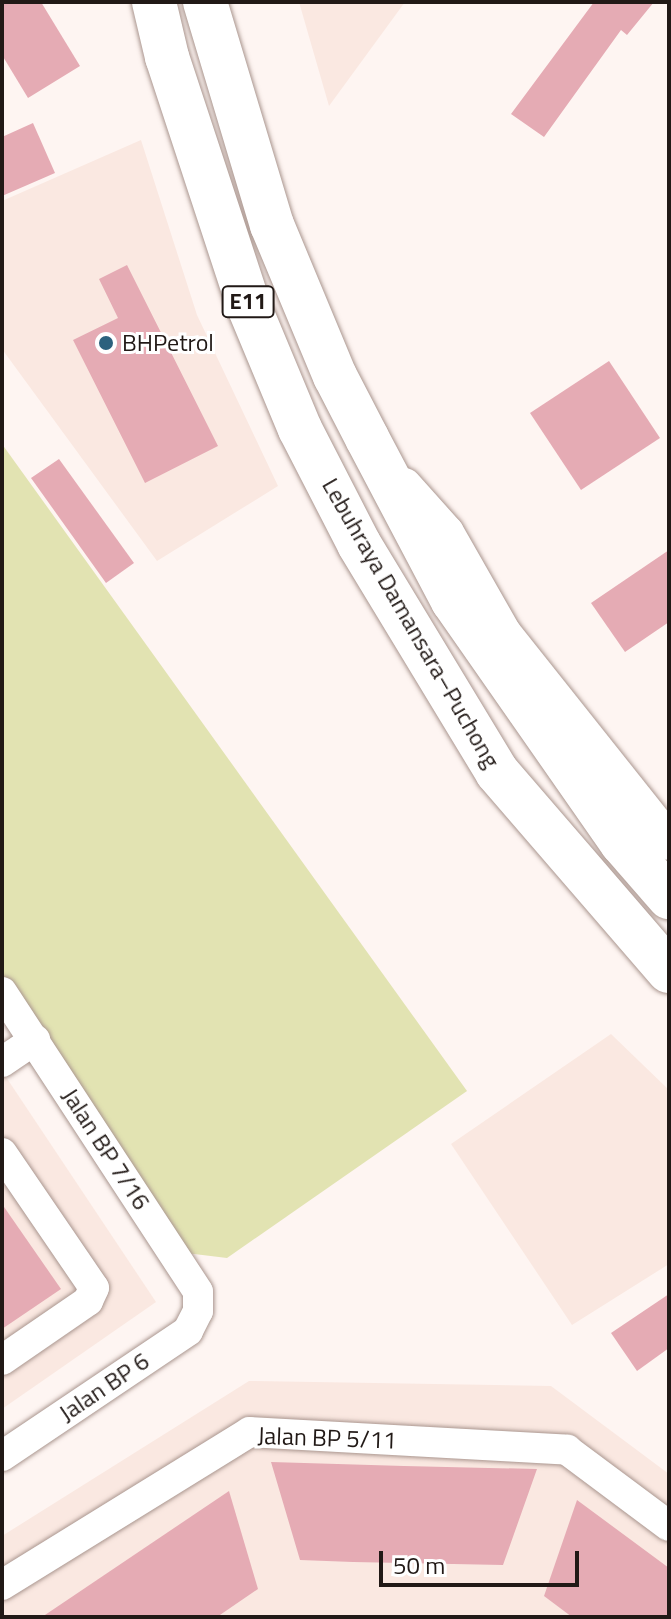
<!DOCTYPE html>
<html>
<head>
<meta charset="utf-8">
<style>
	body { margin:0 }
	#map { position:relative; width:671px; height:1619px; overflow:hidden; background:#fef5f2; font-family:"Titillium Web",sans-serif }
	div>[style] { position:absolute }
	.built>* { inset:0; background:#fae8e1 }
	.green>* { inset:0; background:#e2e3b2 }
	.building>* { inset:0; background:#e5abb4 }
	.roads { filter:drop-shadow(0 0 2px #aa968f) drop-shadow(0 0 2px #aa968f) }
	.minor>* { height:30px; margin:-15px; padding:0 15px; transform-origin:15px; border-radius:15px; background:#fff }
	.tertiary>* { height:36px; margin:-18px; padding:0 18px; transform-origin:18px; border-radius:18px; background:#fff }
	.motorway>* { height:44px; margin:-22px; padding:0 22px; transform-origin:22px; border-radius:22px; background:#fff }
	.dots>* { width:22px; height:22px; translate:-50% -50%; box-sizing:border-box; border:4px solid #fff; border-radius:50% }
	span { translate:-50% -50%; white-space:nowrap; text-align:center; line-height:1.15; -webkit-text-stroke:6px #fff; paint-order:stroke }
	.shield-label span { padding:2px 6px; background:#fff; border:2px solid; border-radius:6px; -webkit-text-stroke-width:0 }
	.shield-label { font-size:22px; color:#211916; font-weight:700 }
	.poi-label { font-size:24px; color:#211916 }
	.left { translate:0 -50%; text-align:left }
	.street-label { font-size:24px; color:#211916 }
	.frame { position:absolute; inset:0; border:4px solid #211916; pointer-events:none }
	.scale { position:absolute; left:379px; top:1551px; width:200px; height:36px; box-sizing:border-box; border:4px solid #211916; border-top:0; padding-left:10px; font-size:24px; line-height:28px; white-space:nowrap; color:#211916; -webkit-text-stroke:6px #fff; paint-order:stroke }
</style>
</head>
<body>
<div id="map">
	<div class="built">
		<div style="clip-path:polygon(299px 2px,405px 2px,329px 106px)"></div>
		<div style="clip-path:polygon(141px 140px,197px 315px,278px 486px,157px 561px,2px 349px,2px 201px)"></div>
		<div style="clip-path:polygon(611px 1034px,669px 1090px,669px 1264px,572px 1325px,451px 1144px)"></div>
		<div style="clip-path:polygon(2px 1071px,156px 1302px,2px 1409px)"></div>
		<div style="clip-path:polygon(249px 1381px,551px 1386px,669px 1474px,669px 1617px,2px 1617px,2px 1536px)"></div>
	</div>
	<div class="green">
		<div style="clip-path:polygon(2px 444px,467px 1091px,227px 1258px,186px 1253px,2px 978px)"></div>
	</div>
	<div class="building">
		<div style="clip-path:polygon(2px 2px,41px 2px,80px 66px,28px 98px,2px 55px)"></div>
		<div style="clip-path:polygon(594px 2px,654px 2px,627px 35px,621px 30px,544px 137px,511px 114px)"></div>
		<div style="clip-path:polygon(33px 123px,55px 173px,2px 196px,2px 137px)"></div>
		<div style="clip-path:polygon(127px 265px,218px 446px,145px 483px,73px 340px,118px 318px,99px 279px)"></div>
		<div style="clip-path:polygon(609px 361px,660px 438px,581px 490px,530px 413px)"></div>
		<div style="clip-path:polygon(59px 459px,134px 563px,106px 583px,31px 478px)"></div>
		<div style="clip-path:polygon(669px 550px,669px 622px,625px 652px,591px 603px)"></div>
		<div style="clip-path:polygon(2px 1204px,61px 1289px,2px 1329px)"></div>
		<div style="clip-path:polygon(669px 1294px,669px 1348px,637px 1371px,611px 1333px)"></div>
		<div style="clip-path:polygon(271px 1462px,404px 1466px,537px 1469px,503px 1565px,353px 1562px,300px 1560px)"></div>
		<div style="clip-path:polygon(229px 1491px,258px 1589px,217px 1617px,42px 1617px)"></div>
		<div style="clip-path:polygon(577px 1500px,669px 1568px,669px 1617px,572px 1617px,544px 1596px)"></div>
	</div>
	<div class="roads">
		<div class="minor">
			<div style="left:2px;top:992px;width:358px;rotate:56.8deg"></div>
			<div style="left:198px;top:1292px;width:19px;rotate:90deg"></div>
			<div style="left:198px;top:1311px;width:22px;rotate:117deg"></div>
			<div style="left:188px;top:1331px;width:224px;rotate:146.1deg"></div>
			<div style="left:2px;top:1062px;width:40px;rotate:-34deg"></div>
			<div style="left:2px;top:1153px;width:163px;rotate:55.7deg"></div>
			<div style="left:94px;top:1288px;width:14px;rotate:115deg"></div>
			<div style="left:88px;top:1301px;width:104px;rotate:145.5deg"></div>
			<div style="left:2px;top:1585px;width:291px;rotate:-31.7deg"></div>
			<div style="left:250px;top:1432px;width:318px;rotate:3.2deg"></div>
			<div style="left:567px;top:1450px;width:127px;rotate:36.7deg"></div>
		</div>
		<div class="tertiary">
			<div style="left:404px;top:486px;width:63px;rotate:48.2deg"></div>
			<div style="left:446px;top:533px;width:115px;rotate:60.3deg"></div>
			<div style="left:503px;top:633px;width:267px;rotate:51.5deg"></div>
		</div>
		<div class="motorway">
			<div style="left:154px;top:2px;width:57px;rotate:76.7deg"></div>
			<div style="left:167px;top:57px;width:265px;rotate:71.8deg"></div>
			<div style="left:250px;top:309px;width:130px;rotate:67.4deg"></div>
			<div style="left:300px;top:429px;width:129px;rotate:62.8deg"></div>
			<div style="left:359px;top:544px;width:267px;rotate:58.8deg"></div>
			<div style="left:497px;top:772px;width:263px;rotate:49.2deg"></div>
			<div style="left:205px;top:2px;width:233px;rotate:73.3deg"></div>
			<div style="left:272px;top:225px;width:164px;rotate:67.4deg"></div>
			<div style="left:335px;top:376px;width:70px;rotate:62.7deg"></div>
			<div style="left:367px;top:438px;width:184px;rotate:62.2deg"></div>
			<div style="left:453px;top:601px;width:295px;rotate:55.1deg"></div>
			<div style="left:622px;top:843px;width:72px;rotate:49deg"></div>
		</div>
	</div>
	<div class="dots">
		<div style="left:106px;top:343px;background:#2c617d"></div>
	</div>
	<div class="shield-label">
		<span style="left:248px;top:302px">E11</span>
	</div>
	<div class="poi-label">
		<span class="left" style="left:122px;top:343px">BHPetrol</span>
	</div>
	<div class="street-label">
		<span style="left:411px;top:623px;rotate:60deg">Lebuhraya Damansara–Puchong</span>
		<span style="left:106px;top:1149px;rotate:57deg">Jalan BP 7/16</span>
		<span style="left:104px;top:1387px;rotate:-34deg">Jalan BP 6</span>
		<span style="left:327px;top:1438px;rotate:2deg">Jalan BP 5/11</span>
	</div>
	<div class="frame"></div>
	<div class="scale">50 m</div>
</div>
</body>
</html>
